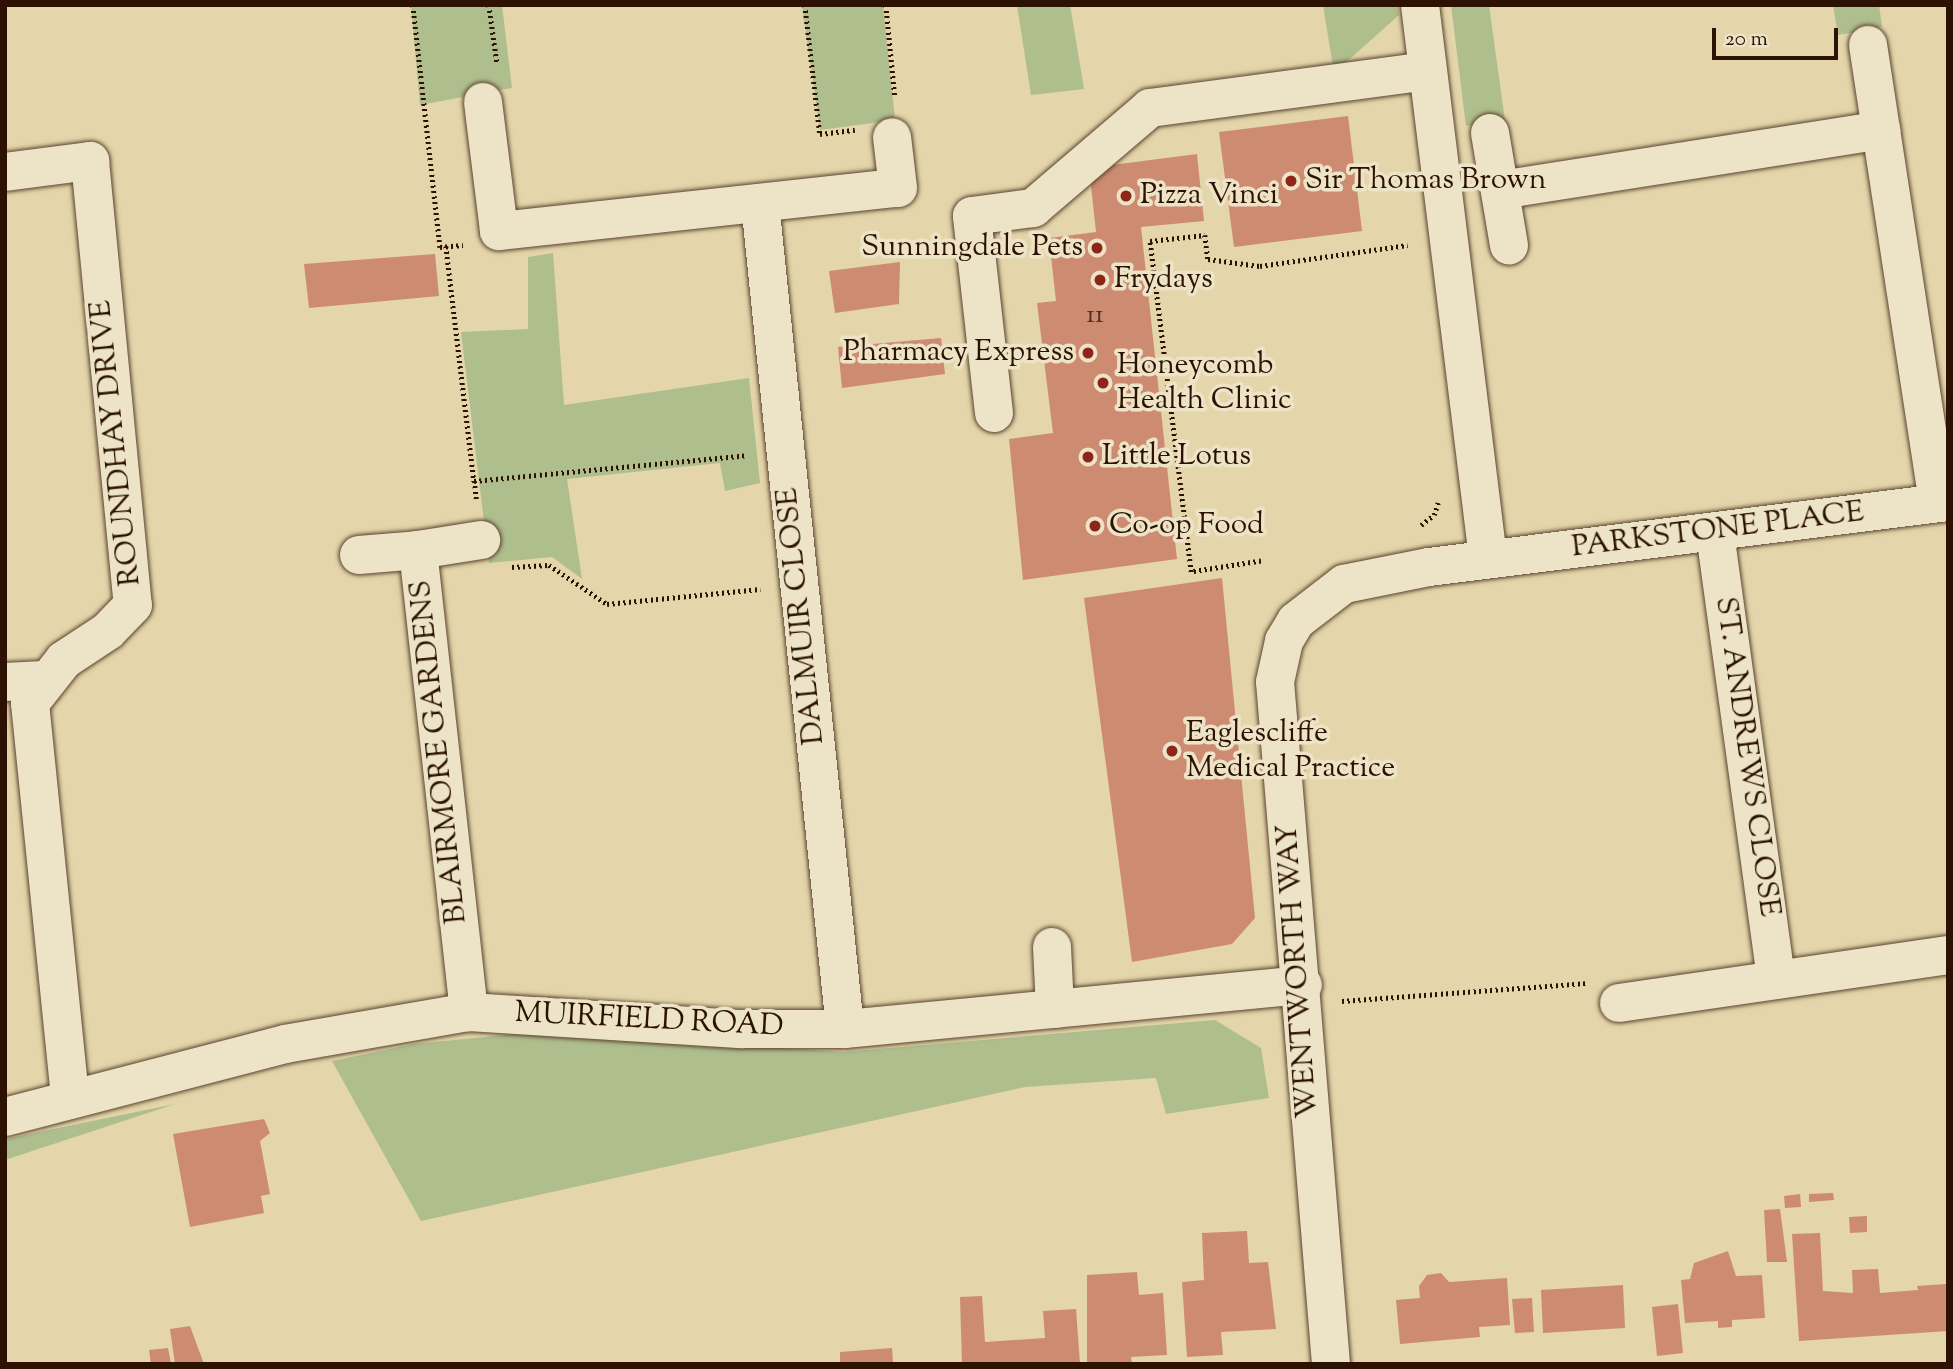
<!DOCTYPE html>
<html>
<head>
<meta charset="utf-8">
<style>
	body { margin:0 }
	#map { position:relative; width:1953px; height:1369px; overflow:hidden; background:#e4d5aa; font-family:"Sorts Mill Goudy",serif }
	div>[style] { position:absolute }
	.green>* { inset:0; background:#afbe8d }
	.building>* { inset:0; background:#cd8c72 }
	.path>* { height:4.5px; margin-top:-2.25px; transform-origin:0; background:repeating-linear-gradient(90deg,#2d1204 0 2px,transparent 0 5.5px) }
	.roads { filter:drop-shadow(0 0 2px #5b432e) drop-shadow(0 0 2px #5b432e) }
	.minor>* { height:38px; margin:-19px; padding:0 19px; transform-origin:19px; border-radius:19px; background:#ede4c8 }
	.dots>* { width:19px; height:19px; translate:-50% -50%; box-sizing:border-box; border:4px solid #ede4c8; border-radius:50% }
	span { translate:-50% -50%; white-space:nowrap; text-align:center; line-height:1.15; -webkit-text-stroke:7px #ede4c8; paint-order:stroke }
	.number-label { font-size:26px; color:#553020 }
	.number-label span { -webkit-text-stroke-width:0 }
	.poi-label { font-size:30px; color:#2d1204 }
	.left { translate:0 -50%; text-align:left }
	.right { translate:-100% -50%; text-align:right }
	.street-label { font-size:30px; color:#2d1204 }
	.frame { position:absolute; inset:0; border:7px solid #2d1204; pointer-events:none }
	.scale { position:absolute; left:1712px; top:28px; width:126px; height:32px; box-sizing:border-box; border:4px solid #2d1204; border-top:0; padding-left:9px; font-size:21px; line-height:24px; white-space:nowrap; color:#2d1204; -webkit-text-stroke:5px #ede4c8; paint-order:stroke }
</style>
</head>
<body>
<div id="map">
	<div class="green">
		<div style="clip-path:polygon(411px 5px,502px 5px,512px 88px,420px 105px)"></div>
		<div style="clip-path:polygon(802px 5px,883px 5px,895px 120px,820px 130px)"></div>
		<div style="clip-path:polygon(1017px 5px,1070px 5px,1084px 89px,1031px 95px)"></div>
		<div style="clip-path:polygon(1323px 5px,1397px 5px,1399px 15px,1334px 73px)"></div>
		<div style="clip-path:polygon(1451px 5px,1489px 5px,1505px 121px,1466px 126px)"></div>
		<div style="clip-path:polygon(1833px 5px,1879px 5px,1882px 27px,1838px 35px)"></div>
		<div style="clip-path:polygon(553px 253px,564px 405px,749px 378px,760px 483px,725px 491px,720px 463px,567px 479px,582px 579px,552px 557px,489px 563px,461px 332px,528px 329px,528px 257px)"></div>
		<div style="clip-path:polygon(1215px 1020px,1261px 1048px,1269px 1098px,1166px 1114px,1156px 1078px,1025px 1087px,421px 1221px,332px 1061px,414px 1044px,536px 1032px,843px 1052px)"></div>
		<div style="clip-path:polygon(175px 1104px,5px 1160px,5px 1139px)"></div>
	</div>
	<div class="building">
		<div style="clip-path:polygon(1348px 116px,1362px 231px,1234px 247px,1219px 132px)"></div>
		<div style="clip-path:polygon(1197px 154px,1204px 221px,1141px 227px,1177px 559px,1023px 580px,1009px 439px,1053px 433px,1037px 303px,1056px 301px,1049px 238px,1096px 232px,1089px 168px)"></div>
		<div style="clip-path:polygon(435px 254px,439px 296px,309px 308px,304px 264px)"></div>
		<div style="clip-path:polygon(900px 262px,899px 304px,835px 313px,829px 271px)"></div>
		<div style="clip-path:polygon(941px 338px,945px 374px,842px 388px,838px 347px)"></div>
		<div style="clip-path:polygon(1222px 578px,1255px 918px,1232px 944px,1132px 962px,1084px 598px)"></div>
		<div style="clip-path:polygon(264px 1119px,270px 1133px,260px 1141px,270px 1194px,261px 1196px,264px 1213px,190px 1227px,173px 1134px)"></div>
		<div style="clip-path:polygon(1833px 1193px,1834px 1200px,1809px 1202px,1809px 1194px)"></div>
		<div style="clip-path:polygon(1800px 1194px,1801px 1207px,1785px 1208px,1784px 1196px)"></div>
		<div style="clip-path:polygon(1780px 1209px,1787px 1262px,1767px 1262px,1764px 1210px)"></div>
		<div style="clip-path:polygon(1867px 1216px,1867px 1232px,1850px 1233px,1849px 1217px)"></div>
		<div style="clip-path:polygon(1247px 1231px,1249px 1263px,1268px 1262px,1276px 1329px,1221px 1332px,1223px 1355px,1187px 1357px,1182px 1282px,1204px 1280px,1202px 1233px)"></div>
		<div style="clip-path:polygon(1820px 1233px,1823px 1291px,1853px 1293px,1852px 1270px,1878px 1269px,1880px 1293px,1918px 1290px,1917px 1286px,1946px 1284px,1948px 1279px,1948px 1331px,1799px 1341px,1792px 1234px)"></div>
		<div style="clip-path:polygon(1728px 1251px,1736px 1276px,1762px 1275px,1765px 1318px,1732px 1320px,1732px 1327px,1718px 1328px,1718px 1321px,1685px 1323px,1681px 1280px,1690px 1279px,1694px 1263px)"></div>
		<div style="clip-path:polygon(1137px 1272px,1139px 1295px,1163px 1293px,1167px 1355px,1131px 1357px,1132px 1364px,1087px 1364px,1087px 1275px)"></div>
		<div style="clip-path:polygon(1441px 1273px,1449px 1282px,1507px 1278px,1510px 1325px,1479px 1327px,1480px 1337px,1400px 1344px,1396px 1300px,1420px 1298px,1419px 1286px,1427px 1275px)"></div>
		<div style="clip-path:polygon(1623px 1285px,1625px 1328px,1543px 1333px,1541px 1290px)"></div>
		<div style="clip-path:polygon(982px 1296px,985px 1342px,1045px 1338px,1043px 1311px,1076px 1309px,1080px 1364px,962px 1364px,960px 1297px)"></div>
		<div style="clip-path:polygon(1532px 1298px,1534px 1332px,1515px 1333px,1512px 1299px)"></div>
		<div style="clip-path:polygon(1678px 1304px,1683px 1353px,1657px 1356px,1652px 1307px)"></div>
		<div style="clip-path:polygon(190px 1326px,204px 1364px,175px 1364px,170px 1329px)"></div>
		<div style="clip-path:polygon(168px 1348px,171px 1364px,151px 1364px,149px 1350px)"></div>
		<div style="clip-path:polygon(892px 1348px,893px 1364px,840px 1364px,840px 1352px)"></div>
	</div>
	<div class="path">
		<div style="left:413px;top:5px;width:244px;rotate:83.6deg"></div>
		<div style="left:440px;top:247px;width:23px;rotate:-5deg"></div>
		<div style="left:489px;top:5px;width:59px;rotate:82.1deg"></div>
		<div style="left:805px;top:5px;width:130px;rotate:83.4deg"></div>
		<div style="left:820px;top:134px;width:35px;rotate:-7deg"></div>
		<div style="left:886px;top:5px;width:91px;rotate:84.4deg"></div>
		<div style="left:446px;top:246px;width:237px;rotate:83.2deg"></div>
		<div style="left:476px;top:499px;width:18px;rotate:-96deg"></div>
		<div style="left:474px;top:481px;width:274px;rotate:-5.4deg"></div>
		<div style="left:1421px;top:525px;width:16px;rotate:-38deg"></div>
		<div style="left:1434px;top:515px;width:13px;rotate:-72deg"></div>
		<div style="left:1261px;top:561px;width:71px;rotate:171.1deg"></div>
		<div style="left:1191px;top:572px;width:334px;rotate:-97.1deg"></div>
		<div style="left:1150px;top:241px;width:55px;rotate:-6.2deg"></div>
		<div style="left:1205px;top:235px;width:24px;rotate:83deg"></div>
		<div style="left:1208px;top:259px;width:52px;rotate:7.7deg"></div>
		<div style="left:1260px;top:266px;width:149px;rotate:-8.1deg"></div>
		<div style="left:512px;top:567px;width:37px;rotate:-3deg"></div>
		<div style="left:549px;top:565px;width:70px;rotate:33.9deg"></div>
		<div style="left:607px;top:604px;width:154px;rotate:-5.6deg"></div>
		<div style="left:1342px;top:1001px;width:244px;rotate:-4.2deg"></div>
	</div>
	<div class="roads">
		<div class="minor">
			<div style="left:1420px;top:5px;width:557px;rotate:82.99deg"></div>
			<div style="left:1868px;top:45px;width:463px;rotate:81.3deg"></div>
			<div style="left:483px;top:102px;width:130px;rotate:82.9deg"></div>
			<div style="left:499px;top:231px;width:401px;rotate:-6.2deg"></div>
			<div style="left:898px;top:188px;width:51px;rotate:-96.7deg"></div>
			<div style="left:1490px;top:133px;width:114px;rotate:80.4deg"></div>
			<div style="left:5px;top:172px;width:86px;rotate:-7.4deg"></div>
			<div style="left:90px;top:161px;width:446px;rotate:84.5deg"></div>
			<div style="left:133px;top:605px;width:36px;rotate:134deg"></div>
			<div style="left:108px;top:631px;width:53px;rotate:146.6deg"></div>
			<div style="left:64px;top:660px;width:55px;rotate:128.3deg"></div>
			<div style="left:30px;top:703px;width:397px;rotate:84.2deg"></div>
			<div style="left:1500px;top:190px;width:386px;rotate:-8.9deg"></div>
			<div style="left:760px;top:203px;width:830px;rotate:84.12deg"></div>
			<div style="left:994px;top:413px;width:198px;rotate:-96.4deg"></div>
			<div style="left:972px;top:216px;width:62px;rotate:-7.5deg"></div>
			<div style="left:1033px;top:208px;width:154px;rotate:-40.5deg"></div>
			<div style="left:1150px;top:108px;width:279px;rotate:-7.6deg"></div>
			<div style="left:1715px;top:533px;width:451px;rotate:82.2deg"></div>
			<div style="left:418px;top:550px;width:64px;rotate:-9deg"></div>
			<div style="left:359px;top:555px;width:59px;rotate:-4.8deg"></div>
			<div style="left:418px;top:550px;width:465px;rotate:83.7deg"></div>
			<div style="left:5px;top:682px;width:39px;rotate:-3deg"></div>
			<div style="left:1052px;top:947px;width:62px;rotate:87.2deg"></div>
			<div style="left:1619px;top:1003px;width:332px;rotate:-8.3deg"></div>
			<div style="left:5px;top:1117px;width:289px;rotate:-14.6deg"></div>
			<div style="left:285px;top:1044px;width:187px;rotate:-9.9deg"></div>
			<div style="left:469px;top:1012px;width:274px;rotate:3.6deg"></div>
			<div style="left:742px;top:1029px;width:103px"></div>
			<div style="left:845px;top:1029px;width:460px;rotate:-5.5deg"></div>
			<div style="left:1331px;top:1364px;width:684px;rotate:-94.69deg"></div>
			<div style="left:1275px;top:682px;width:42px;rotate:-77.6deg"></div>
			<div style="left:1284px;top:641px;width:23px;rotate:-59deg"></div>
			<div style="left:1296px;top:621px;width:61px;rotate:-37.6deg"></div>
			<div style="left:1344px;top:584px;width:87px;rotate:-11.3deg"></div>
			<div style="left:1429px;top:567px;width:523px;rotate:-7.14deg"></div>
		</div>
	</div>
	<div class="dots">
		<div style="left:1291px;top:181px;background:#8f2418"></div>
		<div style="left:1126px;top:196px;background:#8f2418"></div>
		<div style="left:1097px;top:248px;background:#8f2418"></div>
		<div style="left:1100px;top:280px;background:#8f2418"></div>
		<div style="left:1088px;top:353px;background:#8f2418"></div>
		<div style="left:1103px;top:383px;background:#8f2418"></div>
		<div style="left:1088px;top:457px;background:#8f2418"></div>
		<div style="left:1095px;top:526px;background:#8f2418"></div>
		<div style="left:1172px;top:751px;background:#8f2418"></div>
	</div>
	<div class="number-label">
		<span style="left:1095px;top:316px">11</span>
	</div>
	<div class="poi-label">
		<span class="left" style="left:1305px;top:181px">Sir Thomas Brown</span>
		<span class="left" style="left:1140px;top:196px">Pizza Vinci</span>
		<span class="right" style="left:1083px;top:248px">Sunningdale Pets</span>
		<span class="left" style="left:1114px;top:280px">Frydays</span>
		<span class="right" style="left:1074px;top:353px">Pharmacy Express</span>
		<span class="left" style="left:1117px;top:383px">Honeycomb<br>Health Clinic</span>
		<span class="left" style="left:1102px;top:457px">Little Lotus</span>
		<span class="left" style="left:1109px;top:526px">Co-op Food</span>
		<span class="left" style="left:1186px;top:751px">Eaglescliffe<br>Medical Practice</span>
	</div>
	<div class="street-label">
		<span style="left:117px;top:443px;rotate:-96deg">ROUNDHAY DRIVE</span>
		<span style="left:1718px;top:531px;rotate:-7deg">PARKSTONE PLACE</span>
		<span style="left:802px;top:616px;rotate:-96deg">DALMUIR CLOSE</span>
		<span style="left:440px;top:752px;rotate:-96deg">BLAIRMORE GARDENS</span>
		<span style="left:1746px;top:757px;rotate:82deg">ST. ANDREWS CLOSE</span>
		<span style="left:1299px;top:971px;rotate:-94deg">WENTWORTH WAY</span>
		<span style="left:649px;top:1021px;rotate:3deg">MUIRFIELD ROAD</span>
	</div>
	<div class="frame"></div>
	<div class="scale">20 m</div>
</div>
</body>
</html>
